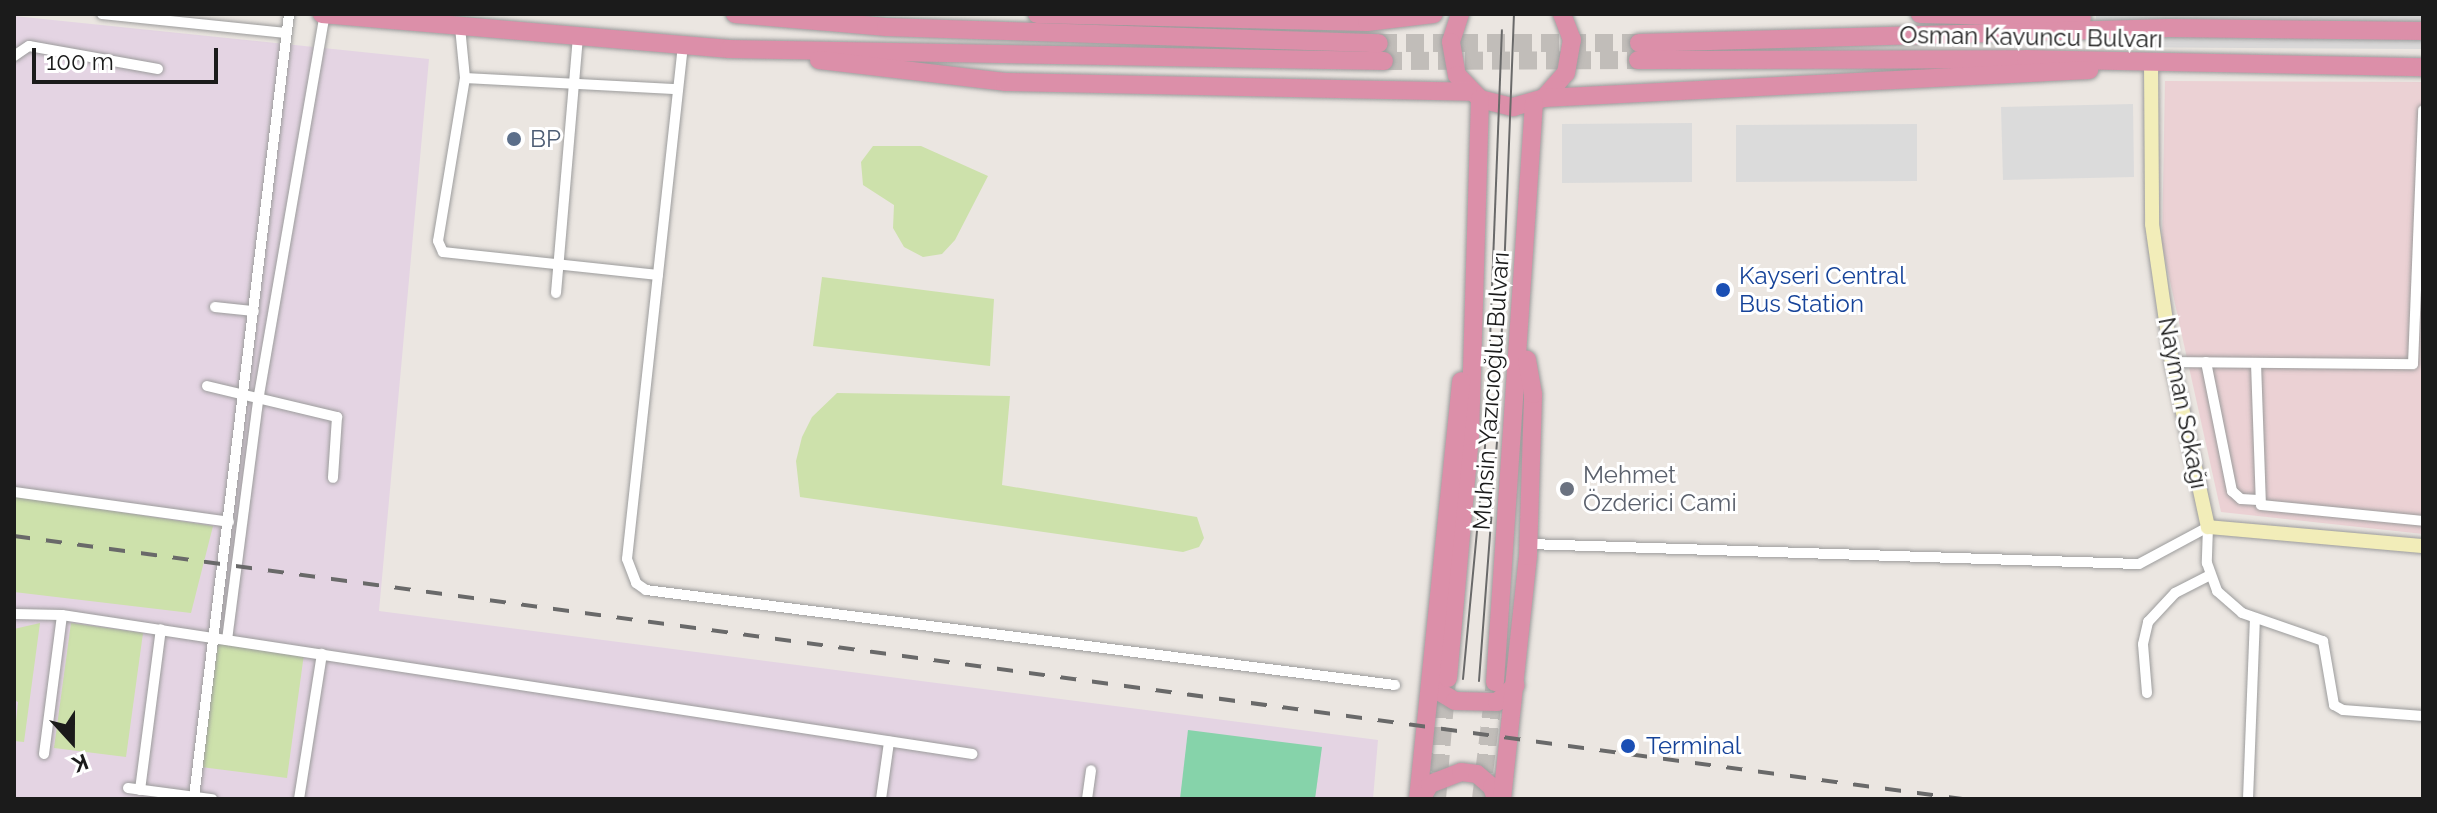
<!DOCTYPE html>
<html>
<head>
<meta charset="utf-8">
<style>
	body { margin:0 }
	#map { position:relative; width:2437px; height:813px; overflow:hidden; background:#ebe6e1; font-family:Raleway,sans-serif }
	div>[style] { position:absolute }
	.residential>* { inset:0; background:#d9d8d8 }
	.commercial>* { inset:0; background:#ebd1d4 }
	.industrial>* { inset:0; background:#e4d4e3 }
	.grass>* { inset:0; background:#cde1ab }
	.pitch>* { inset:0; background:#86d3aa }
	.parking>* { inset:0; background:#dbdbdb }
	.highway-tunnel>* { height:18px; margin-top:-9px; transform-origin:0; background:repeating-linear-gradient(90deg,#c1bdb9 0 18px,transparent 0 27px) }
	.roads { filter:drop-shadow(0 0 2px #9c9c9c) drop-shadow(0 0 2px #9c9c9c) }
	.street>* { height:10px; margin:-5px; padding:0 5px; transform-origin:5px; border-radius:5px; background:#fff }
	.secondary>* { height:14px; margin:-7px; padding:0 7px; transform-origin:7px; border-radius:7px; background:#f2edb9 }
	.highway>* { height:18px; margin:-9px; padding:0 9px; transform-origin:9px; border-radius:9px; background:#dc8fa9 }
	.tram>* { height:2px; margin:-1px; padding:0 1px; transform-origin:1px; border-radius:1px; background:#696969 }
	.rail>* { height:4px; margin-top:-2px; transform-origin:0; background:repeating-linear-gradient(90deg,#696969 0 16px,transparent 0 32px) }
	.dots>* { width:22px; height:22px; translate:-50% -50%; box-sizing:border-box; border:4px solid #fff; border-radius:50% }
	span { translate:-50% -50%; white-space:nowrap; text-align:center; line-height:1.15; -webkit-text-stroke:6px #fff; paint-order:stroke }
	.street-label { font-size:24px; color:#1b1b1b }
	.service-label { font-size:24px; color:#4e5e75 }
	.left { translate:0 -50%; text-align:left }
	.transit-label { font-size:24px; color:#164399 }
	.worship-label { font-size:24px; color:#5b616d }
	.frame { position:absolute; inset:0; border:16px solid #1b1b1b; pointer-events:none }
	.north { position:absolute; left:32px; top:701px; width:80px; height:80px; -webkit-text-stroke:6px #fff; paint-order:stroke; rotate:159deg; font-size:22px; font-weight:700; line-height:32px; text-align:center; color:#1b1b1b }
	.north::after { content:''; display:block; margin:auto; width:28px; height:36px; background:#1b1b1b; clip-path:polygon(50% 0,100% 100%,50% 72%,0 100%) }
	.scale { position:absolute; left:32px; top:48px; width:186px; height:36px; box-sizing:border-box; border:4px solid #1b1b1b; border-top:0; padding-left:10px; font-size:24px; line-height:28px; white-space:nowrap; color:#1b1b1b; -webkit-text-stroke:6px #fff; paint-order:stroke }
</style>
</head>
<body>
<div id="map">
	<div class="residential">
		<div style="clip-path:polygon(2096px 14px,2423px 14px,2423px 49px,2095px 47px)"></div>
	</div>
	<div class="commercial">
		<div style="clip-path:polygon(2165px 81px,2423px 82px,2423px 534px,2221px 512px,2162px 245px)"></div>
	</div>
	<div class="industrial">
		<div style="clip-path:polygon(14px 16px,429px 59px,379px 611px,1378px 740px,1373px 799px,14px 799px)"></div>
	</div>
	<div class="grass">
		<div style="clip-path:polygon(873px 146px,921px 146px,988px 176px,955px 240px,942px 254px,923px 257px,904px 247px,893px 228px,894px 205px,863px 185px,861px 162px)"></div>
		<div style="clip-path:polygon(822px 277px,994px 299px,990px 366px,813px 346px)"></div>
		<div style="clip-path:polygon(837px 393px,1010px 396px,1002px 485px,1197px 517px,1204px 538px,1199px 547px,1183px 552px,800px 497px,796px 461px,802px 437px,812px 417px)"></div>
		<div style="clip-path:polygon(14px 496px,213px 526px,191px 613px,14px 592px)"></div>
		<div style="clip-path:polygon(40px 623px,24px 742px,14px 741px,18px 702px,14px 700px,14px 629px)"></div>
		<div style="clip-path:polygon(71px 623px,143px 633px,126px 757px,54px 748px)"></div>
		<div style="clip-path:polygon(218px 643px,304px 654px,287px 778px,201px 767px)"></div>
	</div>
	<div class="pitch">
		<div style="clip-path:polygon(1188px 730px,1322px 747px,1315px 799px,1180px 799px)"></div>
	</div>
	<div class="parking">
		<div style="clip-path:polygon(2133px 104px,2134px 177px,2003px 180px,2001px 107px)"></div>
		<div style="clip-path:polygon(1692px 123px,1692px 182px,1562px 183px,1562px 124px)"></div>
		<div style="clip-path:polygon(1917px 124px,1917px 181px,1736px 182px,1736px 125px)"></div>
	</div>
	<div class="highway-tunnel">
		<div style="left:1379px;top:43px;width:260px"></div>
		<div style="left:1384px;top:61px;width:254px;rotate:-0.2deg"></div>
		<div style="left:1437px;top:799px;width:118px;rotate:-85.2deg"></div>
		<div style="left:1481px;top:799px;width:118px;rotate:-83.2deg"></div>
	</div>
	<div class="roads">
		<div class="street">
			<div style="left:102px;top:14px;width:185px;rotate:5.9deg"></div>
			<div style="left:460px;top:27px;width:51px;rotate:84.4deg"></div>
			<div style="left:465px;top:78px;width:165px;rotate:99.4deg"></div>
			<div style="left:438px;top:241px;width:12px;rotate:66deg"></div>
			<div style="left:443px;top:252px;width:216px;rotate:6.1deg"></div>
			<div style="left:683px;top:45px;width:517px;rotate:96.22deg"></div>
			<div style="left:627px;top:559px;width:26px;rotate:69deg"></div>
			<div style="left:636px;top:583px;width:12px;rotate:35deg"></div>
			<div style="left:646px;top:590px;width:755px;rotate:7.23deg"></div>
			<div style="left:14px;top:56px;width:18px;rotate:-34deg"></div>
			<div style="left:29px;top:46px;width:131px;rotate:10.1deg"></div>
			<div style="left:465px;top:78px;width:213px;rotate:3deg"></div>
			<div style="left:556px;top:293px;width:257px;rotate:-85.1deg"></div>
			<div style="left:215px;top:307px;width:39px;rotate:6deg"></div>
			<div style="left:2172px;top:362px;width:241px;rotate:0.5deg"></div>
			<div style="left:2413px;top:364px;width:254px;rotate:-87.7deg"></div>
			<div style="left:2206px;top:362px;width:132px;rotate:78.6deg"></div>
			<div style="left:2232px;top:491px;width:12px;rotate:42deg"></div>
			<div style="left:2241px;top:499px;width:17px;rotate:3deg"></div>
			<div style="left:2256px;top:363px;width:142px;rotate:88deg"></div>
			<div style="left:2261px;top:505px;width:163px;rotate:5.6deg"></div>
			<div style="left:207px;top:386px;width:134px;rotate:13.4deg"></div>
			<div style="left:337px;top:417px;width:61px;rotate:93.8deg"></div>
			<div style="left:14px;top:492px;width:217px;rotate:7.9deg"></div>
			<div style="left:2208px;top:527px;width:36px;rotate:92deg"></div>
			<div style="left:2207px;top:563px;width:30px;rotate:70deg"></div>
			<div style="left:2217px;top:591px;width:33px;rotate:41deg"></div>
			<div style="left:2242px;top:613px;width:86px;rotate:19.1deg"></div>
			<div style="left:2323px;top:641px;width:65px;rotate:80.2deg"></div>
			<div style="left:2334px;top:705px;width:10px;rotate:29deg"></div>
			<div style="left:2343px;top:710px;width:80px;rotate:4.3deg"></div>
			<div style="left:1529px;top:544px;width:610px;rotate:1.88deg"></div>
			<div style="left:2139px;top:564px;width:78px;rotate:-28.2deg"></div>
			<div style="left:14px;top:614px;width:48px;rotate:1.2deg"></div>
			<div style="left:62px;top:615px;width:921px;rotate:8.68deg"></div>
			<div style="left:227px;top:640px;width:247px;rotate:-82.6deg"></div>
			<div style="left:259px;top:395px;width:387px;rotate:-80.2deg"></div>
			<div style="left:2147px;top:693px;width:49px;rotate:-94.7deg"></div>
			<div style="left:2143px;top:644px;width:23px;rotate:-77deg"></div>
			<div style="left:2148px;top:622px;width:40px;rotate:-47deg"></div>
			<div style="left:2175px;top:593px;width:39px;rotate:-27deg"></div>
			<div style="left:44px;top:754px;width:140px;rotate:-82.6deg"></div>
			<div style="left:128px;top:788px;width:85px;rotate:7.5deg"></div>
			<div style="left:140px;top:790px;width:162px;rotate:-82.6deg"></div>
			<div style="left:194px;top:797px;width:789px;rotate:-83.08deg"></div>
			<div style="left:299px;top:799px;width:147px;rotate:-81deg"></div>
			<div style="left:881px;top:799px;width:58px;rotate:-82deg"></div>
			<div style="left:1087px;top:799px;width:29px;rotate:-82deg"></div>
			<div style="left:2248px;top:799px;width:181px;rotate:-87.8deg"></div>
		</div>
		<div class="secondary">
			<div style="left:2151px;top:63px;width:161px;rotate:89.6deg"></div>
			<div style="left:2152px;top:224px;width:139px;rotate:81.8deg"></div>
			<div style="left:2172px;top:362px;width:169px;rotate:77.7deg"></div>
			<div style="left:2208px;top:527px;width:216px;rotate:5.1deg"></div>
		</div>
		<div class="highway">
			<div style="left:322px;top:14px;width:409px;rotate:4.9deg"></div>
			<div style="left:729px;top:49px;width:655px;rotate:1.05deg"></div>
			<div style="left:735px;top:14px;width:152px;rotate:4.9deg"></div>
			<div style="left:886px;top:27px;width:493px;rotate:1.9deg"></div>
			<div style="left:1037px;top:14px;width:330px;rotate:1.4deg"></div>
			<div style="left:1367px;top:22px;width:67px;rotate:-6.8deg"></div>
			<div style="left:1460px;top:14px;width:29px;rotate:108deg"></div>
			<div style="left:1451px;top:42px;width:34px;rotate:80deg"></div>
			<div style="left:1457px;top:75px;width:33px;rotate:46deg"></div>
			<div style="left:1480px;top:99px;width:34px;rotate:14deg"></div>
			<div style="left:1513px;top:107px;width:32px;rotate:-16deg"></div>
			<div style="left:1544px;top:98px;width:33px;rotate:-49deg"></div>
			<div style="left:1566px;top:73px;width:34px;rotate:-80deg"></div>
			<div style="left:1572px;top:40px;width:28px;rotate:-111deg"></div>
			<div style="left:1920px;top:14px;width:162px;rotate:1.4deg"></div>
			<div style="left:1639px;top:43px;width:530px;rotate:-1.62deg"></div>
			<div style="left:2169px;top:28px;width:254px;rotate:0.7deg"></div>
			<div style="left:819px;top:60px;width:187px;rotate:6.7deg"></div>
			<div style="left:1005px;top:82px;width:466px;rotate:1.2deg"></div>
			<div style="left:1638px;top:60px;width:388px;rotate:-0.1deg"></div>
			<div style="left:2026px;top:59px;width:397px;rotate:1.2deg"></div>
			<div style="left:1544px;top:98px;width:546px;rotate:-2.94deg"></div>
			<div style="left:1434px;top:678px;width:15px;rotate:67deg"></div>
			<div style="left:1440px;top:692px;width:17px;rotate:31deg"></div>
			<div style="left:1455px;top:701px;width:42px;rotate:1.4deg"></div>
			<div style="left:1497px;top:702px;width:25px;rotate:-42deg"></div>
			<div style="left:1448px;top:678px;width:243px;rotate:-84.8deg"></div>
			<div style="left:1470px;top:436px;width:337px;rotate:-88.3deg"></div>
			<div style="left:1495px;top:682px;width:580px;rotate:-86.15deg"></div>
			<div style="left:1418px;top:799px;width:420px;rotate:-84.1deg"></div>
			<div style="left:1421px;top:799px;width:17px;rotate:-59deg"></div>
			<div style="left:1430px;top:784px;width:33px;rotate:-21deg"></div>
			<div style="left:1461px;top:772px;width:16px;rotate:7deg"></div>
			<div style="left:1477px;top:774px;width:20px;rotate:41deg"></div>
			<div style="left:1492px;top:787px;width:13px;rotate:72deg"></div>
			<div style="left:1502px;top:799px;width:244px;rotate:-83.9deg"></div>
			<div style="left:1528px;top:556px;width:162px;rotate:-88.2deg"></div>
			<div style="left:1533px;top:394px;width:35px;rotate:-100deg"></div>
		</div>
	</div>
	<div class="tram">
		<div style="left:1487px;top:418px;width:388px;rotate:-87.8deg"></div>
		<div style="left:1463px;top:679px;width:235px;rotate:-84.6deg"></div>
		<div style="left:1479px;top:681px;width:252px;rotate:-85.7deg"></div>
		<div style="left:1498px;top:430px;width:416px;rotate:-87.8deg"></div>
	</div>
	<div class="rail">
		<div style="left:14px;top:536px;width:1966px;rotate:7.69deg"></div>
	</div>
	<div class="dots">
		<div style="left:514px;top:139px;background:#5c6f8a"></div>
		<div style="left:1723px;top:290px;background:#1a4fb4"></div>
		<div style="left:1567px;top:489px;background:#6b7280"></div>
		<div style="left:1628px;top:746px;background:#1a4fb4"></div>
	</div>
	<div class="street-label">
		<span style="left:2031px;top:37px;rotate:1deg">Osman Kavuncu Bulvarı</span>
		<span style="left:1491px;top:391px;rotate:-86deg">Muhsin Yazıcıoğlu Bulvarı</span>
		<span style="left:2183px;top:403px;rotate:79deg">Nayman Sokağı</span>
	</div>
	<div class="service-label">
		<span class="left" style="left:530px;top:139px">BP</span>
	</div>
	<div class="transit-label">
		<span class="left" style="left:1739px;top:290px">Kayseri Central<br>Bus Station</span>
		<span class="left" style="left:1646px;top:746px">Terminal</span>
	</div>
	<div class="worship-label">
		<span class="left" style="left:1583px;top:489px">Mehmet<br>Özderici Cami</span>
	</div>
	<div class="frame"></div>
	<div class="north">K</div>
	<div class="scale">100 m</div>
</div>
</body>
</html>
